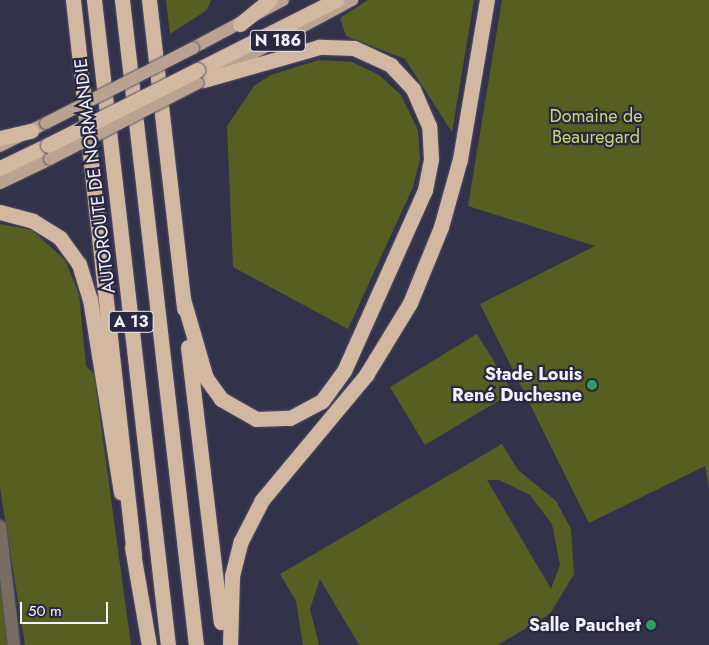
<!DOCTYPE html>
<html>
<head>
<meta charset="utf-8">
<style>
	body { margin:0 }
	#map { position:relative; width:709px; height:645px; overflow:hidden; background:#33324b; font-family:Jost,sans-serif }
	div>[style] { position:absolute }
	.green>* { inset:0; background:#565f21 }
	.roads { filter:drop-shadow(0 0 1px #515168) drop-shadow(0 0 1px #515168) }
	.minor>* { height:12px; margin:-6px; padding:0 6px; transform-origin:6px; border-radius:6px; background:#786d63 }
	.major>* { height:12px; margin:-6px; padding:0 6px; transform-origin:6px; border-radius:6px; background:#b9a390 }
	.highway>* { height:15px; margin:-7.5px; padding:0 7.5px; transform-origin:7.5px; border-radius:7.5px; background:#d3b8a1 }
	.bridges { filter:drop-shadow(0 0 1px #515168) drop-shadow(0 0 1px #515168) }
	.major-bridge>* { height:12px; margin:-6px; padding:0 6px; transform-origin:6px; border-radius:6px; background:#b9a390 }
	.highway-bridge>* { height:15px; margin:-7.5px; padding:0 7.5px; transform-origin:7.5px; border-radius:7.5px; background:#d3b8a1 }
	.dots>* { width:14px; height:14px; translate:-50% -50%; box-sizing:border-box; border:2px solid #292840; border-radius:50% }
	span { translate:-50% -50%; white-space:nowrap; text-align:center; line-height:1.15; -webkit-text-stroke:4.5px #292840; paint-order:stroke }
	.shield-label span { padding:1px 4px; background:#292840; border:1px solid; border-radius:4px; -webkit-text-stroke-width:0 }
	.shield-label { font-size:16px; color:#f1f2ff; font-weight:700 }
	.park-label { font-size:18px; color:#c6d870 }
	.street-label { font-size:18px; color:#f1f2ff }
	.poi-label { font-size:18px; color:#f1f2ff; font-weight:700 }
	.right { translate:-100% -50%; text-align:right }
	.scale { position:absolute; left:20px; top:602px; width:88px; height:22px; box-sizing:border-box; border:2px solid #f1f2ff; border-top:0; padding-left:6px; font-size:15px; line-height:18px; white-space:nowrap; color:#f1f2ff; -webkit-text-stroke:4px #292840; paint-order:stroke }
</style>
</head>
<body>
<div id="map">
	<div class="green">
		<div style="clip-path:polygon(166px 0,211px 0,207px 10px,170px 34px)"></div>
		<div style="clip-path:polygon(368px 0,474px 0,452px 132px,405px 59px,346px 36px,340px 18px)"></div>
		<div style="clip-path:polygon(502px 0,709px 0,709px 489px,705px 466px,589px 523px,480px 304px,595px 246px,468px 206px)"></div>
		<div style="clip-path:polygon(319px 60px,352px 62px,379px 75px,401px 95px,418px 130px,420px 159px,413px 187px,348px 329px,233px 267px,227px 126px,254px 86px,271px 75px)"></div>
		<div style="clip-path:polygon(0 224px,32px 230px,65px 260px,79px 294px,86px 366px,94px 374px,131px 645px,25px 645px,0 488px)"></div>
		<div style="clip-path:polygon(477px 334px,513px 392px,425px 445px,390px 387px)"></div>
		<div style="clip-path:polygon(evenodd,502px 444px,518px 470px,556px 501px,571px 529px,574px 574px,550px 614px,498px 645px,359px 645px,320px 579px,310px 609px,319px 645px,303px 645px,296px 601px,280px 574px,502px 444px,499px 480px,530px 495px,552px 524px,560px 565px,551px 589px,487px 480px,499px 480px)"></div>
		<div style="clip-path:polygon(0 572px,10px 645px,0 645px)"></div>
	</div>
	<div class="roads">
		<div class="minor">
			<div style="left:0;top:526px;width:120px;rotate:83.3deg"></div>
		</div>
		<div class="major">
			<div style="left:193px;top:48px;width:102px;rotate:-28.1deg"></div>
			<div style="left:222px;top:70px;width:148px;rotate:-28.3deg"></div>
			<div style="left:0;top:146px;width:51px;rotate:-26.6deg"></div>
			<div style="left:0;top:183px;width:55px;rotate:-25.6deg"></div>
		</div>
		<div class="highway">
			<div style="left:73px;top:0;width:558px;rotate:83.73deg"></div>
			<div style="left:94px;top:0;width:649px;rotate:83.46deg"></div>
			<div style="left:122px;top:0;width:649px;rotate:83.46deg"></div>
			<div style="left:149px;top:0;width:311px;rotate:83.5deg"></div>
			<div style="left:240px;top:24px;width:38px;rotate:-39deg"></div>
			<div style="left:197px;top:70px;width:156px;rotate:-26.7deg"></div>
			<div style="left:0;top:138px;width:32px;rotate:-13deg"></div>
			<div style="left:0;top:168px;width:53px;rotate:-25.6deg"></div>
			<div style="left:0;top:212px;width:34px;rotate:15deg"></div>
			<div style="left:33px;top:221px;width:32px;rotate:32deg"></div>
			<div style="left:60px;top:238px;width:32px;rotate:54deg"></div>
			<div style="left:79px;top:264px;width:37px;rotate:73deg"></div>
			<div style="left:90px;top:299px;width:196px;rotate:80.9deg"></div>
			<div style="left:183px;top:299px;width:82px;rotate:73.8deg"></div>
			<div style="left:206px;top:378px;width:26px;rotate:54deg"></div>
			<div style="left:221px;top:399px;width:40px;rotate:29.7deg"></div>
			<div style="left:256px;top:419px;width:34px;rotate:-2deg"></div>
			<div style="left:290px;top:418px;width:36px;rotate:-28deg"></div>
			<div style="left:322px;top:401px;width:37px;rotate:-54deg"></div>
			<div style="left:344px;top:371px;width:198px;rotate:-65.9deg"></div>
			<div style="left:425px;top:190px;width:32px;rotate:-79deg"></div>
			<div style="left:431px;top:159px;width:33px;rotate:-93deg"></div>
			<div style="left:429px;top:126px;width:40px;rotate:-113.4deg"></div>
			<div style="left:413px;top:89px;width:33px;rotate:-133deg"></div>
			<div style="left:391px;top:65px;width:41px;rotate:-155.3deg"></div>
			<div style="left:354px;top:48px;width:35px;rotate:-178deg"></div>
			<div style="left:319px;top:47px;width:120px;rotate:164deg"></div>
			<div style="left:188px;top:347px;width:277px;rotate:83.2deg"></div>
			<div style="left:132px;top:547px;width:99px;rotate:80.2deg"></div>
			<div style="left:230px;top:645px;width:69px;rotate:-88.3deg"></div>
			<div style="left:232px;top:576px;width:36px;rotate:-76deg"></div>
			<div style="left:241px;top:541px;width:46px;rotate:-62.9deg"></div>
			<div style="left:262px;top:500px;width:163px;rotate:-50.2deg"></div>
			<div style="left:366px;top:375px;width:84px;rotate:-58.6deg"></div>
			<div style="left:410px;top:303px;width:82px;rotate:-67.8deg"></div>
			<div style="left:441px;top:227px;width:71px;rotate:-74.4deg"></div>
			<div style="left:460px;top:159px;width:161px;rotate:-80.4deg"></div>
		</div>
	</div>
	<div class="bridges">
		<div class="major-bridge">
			<div style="left:46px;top:123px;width:165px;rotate:-27deg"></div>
			<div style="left:50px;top:159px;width:166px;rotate:-27.2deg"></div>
		</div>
		<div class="highway-bridge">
			<div style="left:48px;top:145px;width:167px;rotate:-26.7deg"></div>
		</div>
	</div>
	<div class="dots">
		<div style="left:592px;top:385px;background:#2e9e5b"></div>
		<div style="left:651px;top:625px;background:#2e9e5b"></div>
	</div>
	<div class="shield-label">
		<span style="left:278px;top:41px">N 186</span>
		<span style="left:131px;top:322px">A 13</span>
	</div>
	<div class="park-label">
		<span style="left:596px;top:127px">Domaine de<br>Beauregard</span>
	</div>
	<div class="street-label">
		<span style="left:95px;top:176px;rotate:-97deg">AUTOROUTE DE NORMANDIE</span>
	</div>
	<div class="poi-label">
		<span class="right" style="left:582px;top:385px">Stade Louis<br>René Duchesne</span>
		<span class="right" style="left:641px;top:625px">Salle Pauchet</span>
	</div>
	<div class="scale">50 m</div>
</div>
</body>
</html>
